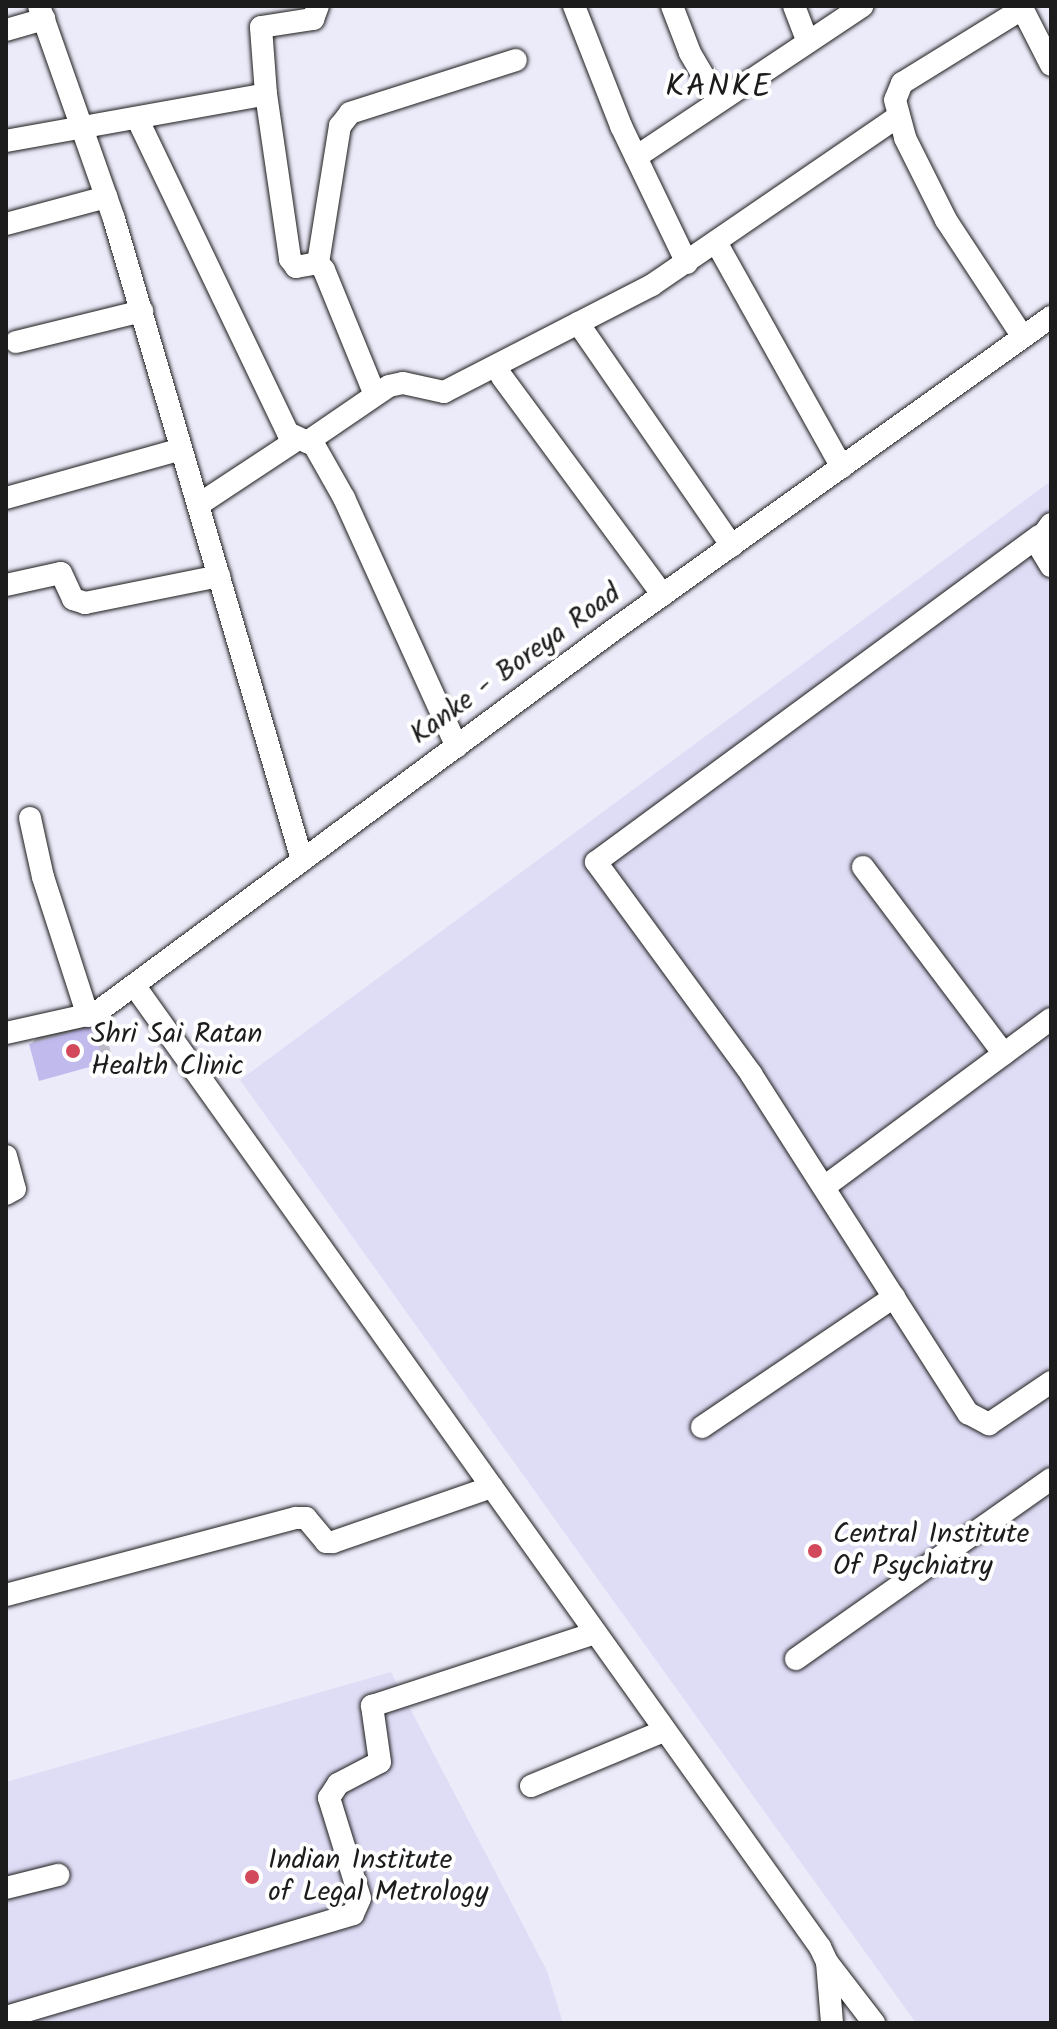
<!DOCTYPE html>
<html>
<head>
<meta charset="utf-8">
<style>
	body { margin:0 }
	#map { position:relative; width:1057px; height:2029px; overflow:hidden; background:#ecebfa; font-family:Kalam,sans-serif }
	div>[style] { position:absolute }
	.built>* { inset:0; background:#dfddf6 }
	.shadow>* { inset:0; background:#0003 }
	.building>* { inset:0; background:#c1bbed }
	.roads { filter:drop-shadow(0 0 2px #1c1c1c) drop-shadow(0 0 2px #1c1c1c) }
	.minor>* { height:22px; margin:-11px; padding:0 11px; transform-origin:11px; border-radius:11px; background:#fff }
	.dots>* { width:22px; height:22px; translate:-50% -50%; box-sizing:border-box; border:4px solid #fff; border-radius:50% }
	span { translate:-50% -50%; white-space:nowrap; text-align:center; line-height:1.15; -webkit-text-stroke:8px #fff; paint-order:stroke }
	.street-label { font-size:28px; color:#1c1c1c }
	.poi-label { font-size:28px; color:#1c1c1c }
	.left { translate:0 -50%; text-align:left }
	.quarter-label { font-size:32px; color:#1c1c1c; letter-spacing:2px }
	.frame { position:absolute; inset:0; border:8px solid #1c1c1c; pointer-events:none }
</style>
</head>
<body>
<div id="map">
	<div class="built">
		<div style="clip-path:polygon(1051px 481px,1051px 2023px,916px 2023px,240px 1080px)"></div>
		<div style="clip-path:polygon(391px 1672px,547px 1971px,563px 2023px,6px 2023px,6px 1782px)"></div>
	</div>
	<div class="shadow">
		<div style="clip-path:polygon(101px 1019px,111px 1053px,103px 1061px,31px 1044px,39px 1036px)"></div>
	</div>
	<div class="building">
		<div style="clip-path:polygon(93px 1026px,104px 1063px,39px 1081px,29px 1044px)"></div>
	</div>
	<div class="roads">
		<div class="minor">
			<div style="left:39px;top:6px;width:226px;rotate:70.6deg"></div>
			<div style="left:114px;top:219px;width:668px;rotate:73.65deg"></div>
			<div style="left:574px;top:6px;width:129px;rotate:68.6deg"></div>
			<div style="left:621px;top:126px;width:152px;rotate:64.3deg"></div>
			<div style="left:672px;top:6px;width:50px;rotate:69deg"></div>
			<div style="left:690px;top:53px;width:56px;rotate:59.7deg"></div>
			<div style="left:794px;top:6px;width:36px;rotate:69deg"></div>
			<div style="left:1021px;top:6px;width:66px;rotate:63deg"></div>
			<div style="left:1022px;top:9px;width:141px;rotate:148.3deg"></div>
			<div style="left:902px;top:83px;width:18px;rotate:112deg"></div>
			<div style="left:895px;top:100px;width:39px;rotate:75deg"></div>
			<div style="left:905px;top:138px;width:92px;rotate:63.4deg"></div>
			<div style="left:946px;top:220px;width:140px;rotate:56.7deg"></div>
			<div style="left:6px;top:30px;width:40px;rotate:-16deg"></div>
			<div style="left:266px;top:94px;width:67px;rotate:-94.3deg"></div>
			<div style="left:261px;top:27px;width:53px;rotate:-8.7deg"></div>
			<div style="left:313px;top:19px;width:14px;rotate:-69deg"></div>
			<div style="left:137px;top:118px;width:349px;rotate:64.4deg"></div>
			<div style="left:288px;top:433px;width:29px;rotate:25deg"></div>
			<div style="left:314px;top:445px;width:61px;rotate:60.5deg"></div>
			<div style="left:344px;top:498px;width:273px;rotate:65.6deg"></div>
			<div style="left:6px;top:141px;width:264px;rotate:-10.2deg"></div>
			<div style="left:266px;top:94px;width:167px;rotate:81.7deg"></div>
			<div style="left:290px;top:259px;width:10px;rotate:53deg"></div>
			<div style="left:296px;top:267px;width:22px;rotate:-10deg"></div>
			<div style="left:318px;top:263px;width:9px;rotate:49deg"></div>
			<div style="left:324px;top:270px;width:135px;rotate:67.8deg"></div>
			<div style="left:636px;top:157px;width:272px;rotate:-33.7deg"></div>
			<div style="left:6px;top:224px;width:104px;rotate:-15.1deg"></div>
			<div style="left:716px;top:242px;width:258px;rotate:60.8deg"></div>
			<div style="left:318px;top:263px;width:139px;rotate:-80.9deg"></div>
			<div style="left:340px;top:126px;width:16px;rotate:-52deg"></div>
			<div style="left:350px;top:113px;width:174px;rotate:-17.7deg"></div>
			<div style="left:578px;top:323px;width:271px;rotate:55.4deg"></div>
			<div style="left:16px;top:342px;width:130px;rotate:-13.8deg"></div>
			<div style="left:502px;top:377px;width:271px;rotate:53.6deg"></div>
			<div style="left:307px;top:442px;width:99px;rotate:-34.3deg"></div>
			<div style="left:389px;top:386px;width:14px;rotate:-12deg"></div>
			<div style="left:403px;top:383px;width:42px;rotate:12.4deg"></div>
			<div style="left:444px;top:392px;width:234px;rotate:-27.2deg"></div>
			<div style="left:652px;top:285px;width:297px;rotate:-34.4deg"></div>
			<div style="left:6px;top:498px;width:182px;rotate:-15.6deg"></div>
			<div style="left:198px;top:505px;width:116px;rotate:-33.4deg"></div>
			<div style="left:1051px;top:524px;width:24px;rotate:126deg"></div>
			<div style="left:1037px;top:543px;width:27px;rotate:59deg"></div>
			<div style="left:1039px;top:536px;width:550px;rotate:143.65deg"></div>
			<div style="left:596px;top:862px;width:263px;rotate:53.8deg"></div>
			<div style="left:751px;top:1074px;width:403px;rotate:57.4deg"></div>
			<div style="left:968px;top:1413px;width:24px;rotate:28deg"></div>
			<div style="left:989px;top:1424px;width:75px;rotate:-34.1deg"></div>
			<div style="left:6px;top:585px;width:56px;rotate:-12.3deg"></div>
			<div style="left:61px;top:573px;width:29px;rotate:65deg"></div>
			<div style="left:73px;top:599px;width:13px;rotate:18deg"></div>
			<div style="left:85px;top:603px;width:137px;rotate:-11.4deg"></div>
			<div style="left:30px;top:818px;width:60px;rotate:77.6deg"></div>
			<div style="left:43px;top:877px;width:146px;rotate:72.1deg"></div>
			<div style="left:863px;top:867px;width:234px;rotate:53deg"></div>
			<div style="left:134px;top:985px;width:1182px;rotate:54.51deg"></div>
			<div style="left:820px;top:1947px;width:17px;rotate:65deg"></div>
			<div style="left:827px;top:1962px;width:61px;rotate:85.3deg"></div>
			<div style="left:6px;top:1033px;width:92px;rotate:-12.5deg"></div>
			<div style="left:96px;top:1013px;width:642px;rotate:-36.51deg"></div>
			<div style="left:612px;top:631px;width:540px;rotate:-35.57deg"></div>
			<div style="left:6px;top:1156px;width:34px;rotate:75deg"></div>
			<div style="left:15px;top:1189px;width:10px;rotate:151deg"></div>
			<div style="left:824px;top:1187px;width:282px;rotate:-36.5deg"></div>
			<div style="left:702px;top:1427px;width:232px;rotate:-34.1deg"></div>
			<div style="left:6px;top:1595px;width:300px;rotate:-14.9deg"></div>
			<div style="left:296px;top:1518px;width:10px"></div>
			<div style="left:306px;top:1518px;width:31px;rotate:50deg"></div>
			<div style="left:326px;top:1542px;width:7px"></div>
			<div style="left:333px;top:1542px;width:168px;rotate:-19.1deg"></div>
			<div style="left:796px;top:1659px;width:312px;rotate:-35.2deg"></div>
			<div style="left:531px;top:1786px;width:144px;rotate:-22.5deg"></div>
			<div style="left:6px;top:1888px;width:54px;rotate:-14deg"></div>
			<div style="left:827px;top:1962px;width:77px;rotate:52.4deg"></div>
			<div style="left:6px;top:2017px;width:362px;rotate:-16.5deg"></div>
			<div style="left:353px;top:1914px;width:17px;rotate:-66deg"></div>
			<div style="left:360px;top:1898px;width:105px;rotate:-107.2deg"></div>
			<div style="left:329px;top:1798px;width:17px;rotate:-57deg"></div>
			<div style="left:338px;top:1784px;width:47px;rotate:-27.6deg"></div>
			<div style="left:380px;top:1762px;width:57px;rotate:-98.1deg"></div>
			<div style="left:372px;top:1706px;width:235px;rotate:-18.1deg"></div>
		</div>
	</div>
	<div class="dots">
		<div style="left:73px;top:1051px;background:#d1495b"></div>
		<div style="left:815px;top:1551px;background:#d1495b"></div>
		<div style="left:252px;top:1877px;background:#d1495b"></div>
	</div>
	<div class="street-label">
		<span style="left:516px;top:665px;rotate:-36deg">Kanke - Boreya Road</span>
	</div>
	<div class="poi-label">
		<span class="left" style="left:91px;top:1051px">Shri Sai Ratan<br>Health Clinic</span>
		<span class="left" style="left:833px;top:1551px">Central Institute<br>Of Psychiatry</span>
		<span class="left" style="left:268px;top:1877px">Indian Institute<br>of Legal Metrology</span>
	</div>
	<div class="quarter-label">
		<span style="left:719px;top:88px">KANKE</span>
	</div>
	<div class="frame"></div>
</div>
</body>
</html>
